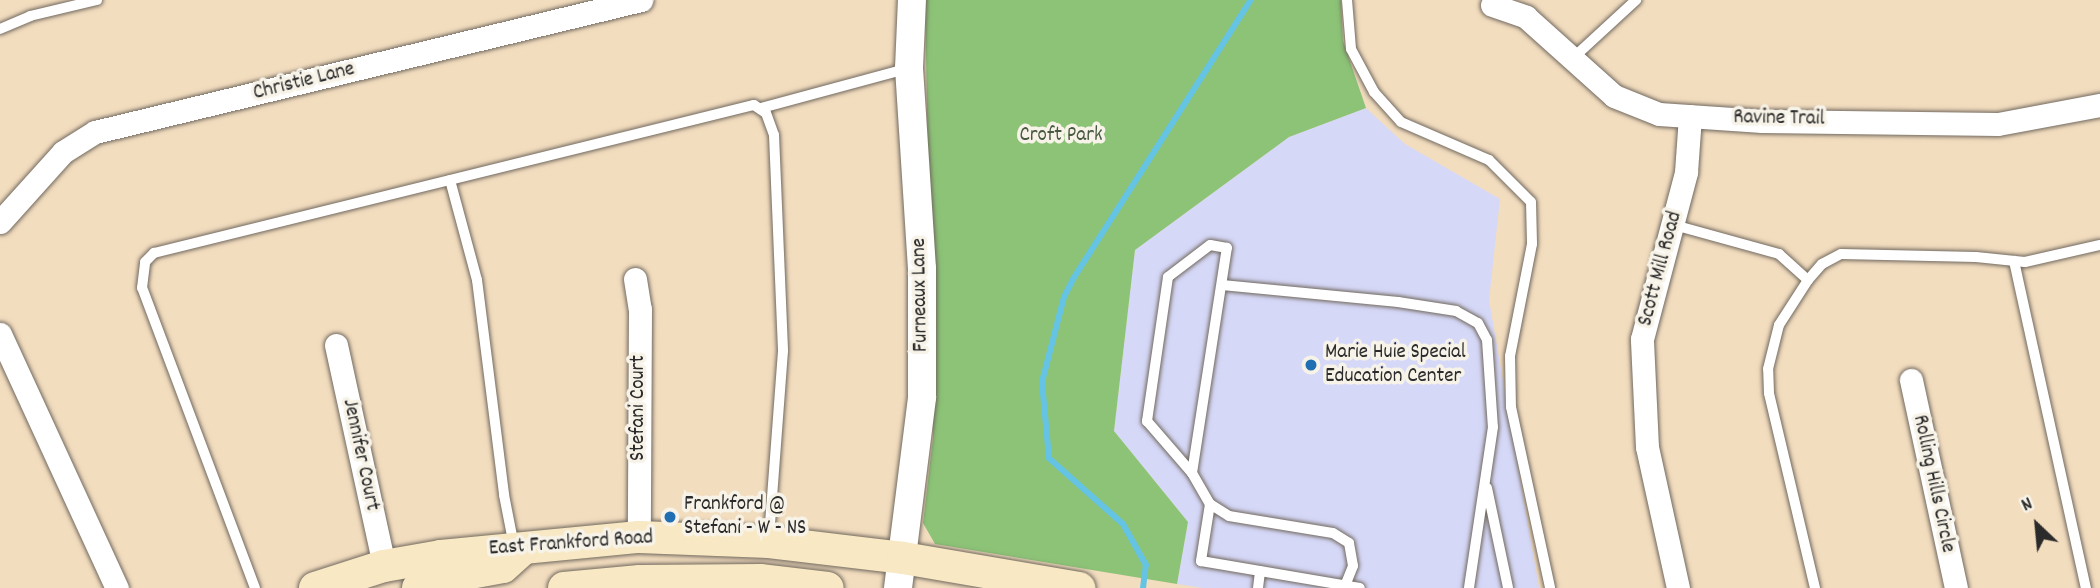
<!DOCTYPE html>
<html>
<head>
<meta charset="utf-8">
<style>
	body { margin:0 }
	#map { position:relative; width:2100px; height:588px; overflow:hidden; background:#f3ddbf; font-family:Dekko,sans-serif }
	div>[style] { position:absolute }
	.built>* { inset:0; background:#d6d8f8 }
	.green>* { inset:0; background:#8cc377 }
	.stream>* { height:6px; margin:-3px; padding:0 3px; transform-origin:3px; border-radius:3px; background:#65c3e3 }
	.roads { filter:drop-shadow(0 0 2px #71695f) drop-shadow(0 0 2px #71695f) }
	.service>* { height:10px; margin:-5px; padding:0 5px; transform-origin:5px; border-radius:5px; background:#fff }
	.minor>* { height:23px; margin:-11.5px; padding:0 11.5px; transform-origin:11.5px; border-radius:11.5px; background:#fff }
	.tertiary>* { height:28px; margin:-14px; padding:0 14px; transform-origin:14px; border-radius:14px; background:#fff }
	.secondary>* { height:32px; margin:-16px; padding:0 16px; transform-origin:16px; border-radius:16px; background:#f8e8c3 }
	.dots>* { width:19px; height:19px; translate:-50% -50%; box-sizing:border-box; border:4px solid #f7f3e8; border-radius:50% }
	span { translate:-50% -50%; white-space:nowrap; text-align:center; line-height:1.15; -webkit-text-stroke:7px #f7f3e8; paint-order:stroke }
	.street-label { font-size:21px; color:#2b2b2b }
	.park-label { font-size:21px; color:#485942 }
	.poi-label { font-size:21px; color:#2b2b2b }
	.left { translate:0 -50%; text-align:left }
	.north { position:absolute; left:2002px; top:490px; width:70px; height:70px; -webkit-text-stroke:5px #f7f3e8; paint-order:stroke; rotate:334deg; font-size:19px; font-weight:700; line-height:28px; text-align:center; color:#2b2b2b }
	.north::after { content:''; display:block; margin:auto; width:24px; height:32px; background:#2b2b2b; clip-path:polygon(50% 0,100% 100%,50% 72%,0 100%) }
</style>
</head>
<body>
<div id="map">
	<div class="built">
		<div style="clip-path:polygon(1366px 108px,1405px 144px,1500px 199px,1489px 300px,1539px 588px,1203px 588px,1177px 584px,1188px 522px,1114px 431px,1135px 250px,1289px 137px)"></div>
	</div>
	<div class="green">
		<div style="clip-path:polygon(925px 0,1341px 0,1343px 41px,1366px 108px,1289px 137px,1135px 250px,1114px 431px,1188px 522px,1177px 584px,935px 544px,923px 523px,933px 438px)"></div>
	</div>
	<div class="stream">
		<div style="left:1143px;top:588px;width:23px;rotate:-83deg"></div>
		<div style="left:1146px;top:565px;width:47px;rotate:-119.3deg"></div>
		<div style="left:1123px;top:524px;width:99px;rotate:-138.3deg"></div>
		<div style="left:1049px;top:458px;width:76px;rotate:-95.3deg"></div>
		<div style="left:1042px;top:382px;width:88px;rotate:-75.5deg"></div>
		<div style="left:1064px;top:297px;width:20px;rotate:-63deg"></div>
		<div style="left:1073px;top:279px;width:331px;rotate:-57.5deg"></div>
	</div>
	<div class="roads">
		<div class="service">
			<div style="left:1347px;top:0;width:49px;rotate:85.3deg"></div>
			<div style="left:1351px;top:49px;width:49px;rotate:61.9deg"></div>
			<div style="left:1374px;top:92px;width:40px;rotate:48deg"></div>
			<div style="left:1401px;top:122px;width:96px;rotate:23.4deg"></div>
			<div style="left:1489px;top:160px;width:59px;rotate:45deg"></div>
			<div style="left:1531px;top:202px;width:42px;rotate:88.6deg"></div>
			<div style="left:1532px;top:244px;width:114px;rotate:101.1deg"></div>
			<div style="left:1510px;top:356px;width:51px;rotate:88.9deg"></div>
			<div style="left:1511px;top:407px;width:185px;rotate:77.8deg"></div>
			<div style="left:0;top:29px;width:33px;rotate:-23deg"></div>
			<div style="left:30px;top:16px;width:69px;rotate:-13.4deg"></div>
			<div style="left:1573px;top:58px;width:86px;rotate:-42.6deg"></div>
			<div style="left:761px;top:108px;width:153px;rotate:-15.1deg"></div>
			<div style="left:450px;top:180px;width:104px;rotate:74.9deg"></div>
			<div style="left:477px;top:280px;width:217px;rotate:82.8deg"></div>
			<div style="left:504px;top:495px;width:52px;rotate:78.9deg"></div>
			<div style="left:1674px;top:225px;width:109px;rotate:15.4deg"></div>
			<div style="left:1779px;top:254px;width:39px;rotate:42deg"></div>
			<div style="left:2014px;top:261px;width:335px;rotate:77.6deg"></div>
			<div style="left:1222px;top:285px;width:177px;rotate:5.5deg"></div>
			<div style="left:1398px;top:302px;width:59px;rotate:8.8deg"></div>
			<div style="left:1456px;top:311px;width:25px;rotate:29deg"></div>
			<div style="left:1478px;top:323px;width:19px;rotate:62deg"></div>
			<div style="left:1487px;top:340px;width:87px;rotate:86.1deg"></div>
			<div style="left:1493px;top:427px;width:163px;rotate:98.5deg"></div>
			<div style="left:1192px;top:473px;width:228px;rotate:-81.2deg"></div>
			<div style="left:1227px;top:248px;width:17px;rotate:-170deg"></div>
			<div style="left:1210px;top:245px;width:53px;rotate:142.7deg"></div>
			<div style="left:1168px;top:277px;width:146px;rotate:98.3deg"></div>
			<div style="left:1147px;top:421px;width:69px;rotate:49.1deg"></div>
			<div style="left:1192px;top:473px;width:36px;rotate:60deg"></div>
			<div style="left:1210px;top:504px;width:58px;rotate:99deg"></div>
			<div style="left:1201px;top:561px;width:161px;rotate:9.6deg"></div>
			<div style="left:1487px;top:488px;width:102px;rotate:78.1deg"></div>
			<div style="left:1210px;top:504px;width:22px;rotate:32deg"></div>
			<div style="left:1229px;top:516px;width:105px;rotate:9.3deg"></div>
			<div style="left:1333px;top:533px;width:19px;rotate:32deg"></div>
			<div style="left:1349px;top:543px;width:23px;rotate:80deg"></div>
			<div style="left:1353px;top:566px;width:24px;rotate:112deg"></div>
			<div style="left:255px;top:588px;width:321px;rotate:-110.6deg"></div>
			<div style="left:142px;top:288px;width:26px;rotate:-83deg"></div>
			<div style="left:145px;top:262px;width:13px;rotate:-45deg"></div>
			<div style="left:154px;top:253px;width:618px;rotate:-13.86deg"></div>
			<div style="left:754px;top:105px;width:14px;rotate:34deg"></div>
			<div style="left:766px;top:113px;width:23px;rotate:70deg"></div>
			<div style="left:774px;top:135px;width:216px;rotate:87.6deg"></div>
			<div style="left:783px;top:351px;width:189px;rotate:94.3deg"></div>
			<div style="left:1258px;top:588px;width:17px;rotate:-83deg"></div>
			<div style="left:1815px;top:588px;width:200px;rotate:-103.3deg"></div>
			<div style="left:1769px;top:393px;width:24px;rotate:-92deg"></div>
			<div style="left:1768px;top:369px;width:45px;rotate:-76deg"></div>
			<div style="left:1779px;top:325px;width:54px;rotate:-57.2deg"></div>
			<div style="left:1808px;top:280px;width:21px;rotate:-49deg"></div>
			<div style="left:1822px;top:264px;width:21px;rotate:-28deg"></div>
			<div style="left:1841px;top:254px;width:135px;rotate:1.3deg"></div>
			<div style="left:1976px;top:257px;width:49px;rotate:5.8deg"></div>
			<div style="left:2025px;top:262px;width:77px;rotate:-12.8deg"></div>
		</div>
		<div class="minor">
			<div style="left:1492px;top:5px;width:36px;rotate:19deg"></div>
			<div style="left:1526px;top:17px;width:118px;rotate:41.9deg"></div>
			<div style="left:1614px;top:96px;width:48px;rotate:21.8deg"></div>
			<div style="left:1659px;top:114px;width:103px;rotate:3.9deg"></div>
			<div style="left:1762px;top:121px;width:236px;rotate:0.7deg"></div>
			<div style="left:1998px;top:124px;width:104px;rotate:-10.6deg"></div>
			<div style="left:0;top:222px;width:94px;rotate:-48deg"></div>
			<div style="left:63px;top:152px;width:38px;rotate:-32deg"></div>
			<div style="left:95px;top:132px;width:562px;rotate:-13.59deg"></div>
			<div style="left:635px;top:279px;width:30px;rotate:81deg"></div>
			<div style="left:640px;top:309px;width:228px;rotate:90.3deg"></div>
			<div style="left:0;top:334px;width:280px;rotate:65.3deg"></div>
			<div style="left:336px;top:345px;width:226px;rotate:77.7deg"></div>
			<div style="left:1911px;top:380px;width:213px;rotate:77.8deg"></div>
			<div style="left:1678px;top:588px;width:144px;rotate:-102.4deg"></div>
			<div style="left:1647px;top:447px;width:108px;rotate:-92.7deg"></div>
			<div style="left:1642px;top:339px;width:173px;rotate:-75.2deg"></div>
			<div style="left:1686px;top:172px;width:56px;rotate:-85.9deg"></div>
		</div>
		<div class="tertiary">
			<div style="left:898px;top:588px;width:193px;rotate:-82.8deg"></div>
			<div style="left:922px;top:397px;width:128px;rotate:-90deg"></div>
			<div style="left:922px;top:269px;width:201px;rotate:-93.7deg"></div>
			<div style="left:909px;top:68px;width:68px;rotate:-87.5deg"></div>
		</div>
		<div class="secondary">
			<div style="left:315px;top:588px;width:72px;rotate:-17.7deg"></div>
			<div style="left:384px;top:566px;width:58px;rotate:-10deg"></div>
			<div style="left:441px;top:556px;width:199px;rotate:-5.5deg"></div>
			<div style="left:639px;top:537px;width:130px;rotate:2.2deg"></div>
			<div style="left:769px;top:542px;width:135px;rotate:6.8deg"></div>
			<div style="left:903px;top:558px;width:179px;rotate:9.7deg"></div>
			<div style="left:418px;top:588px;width:22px;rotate:-24deg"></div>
			<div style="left:438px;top:579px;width:66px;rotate:-10.5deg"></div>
			<div style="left:503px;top:567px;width:25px;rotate:-42deg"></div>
			<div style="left:564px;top:588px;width:76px;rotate:-5.3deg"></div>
			<div style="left:640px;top:581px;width:120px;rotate:-0.5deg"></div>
			<div style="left:760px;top:580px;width:68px;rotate:6.7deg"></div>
		</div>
	</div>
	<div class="dots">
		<div style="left:1311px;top:365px;background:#1f6fb2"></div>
		<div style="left:670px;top:517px;background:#1f6fb2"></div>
	</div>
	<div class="street-label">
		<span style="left:304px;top:82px;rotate:-14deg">Christie Lane</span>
		<span style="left:1779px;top:119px;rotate:1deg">Ravine Trail</span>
		<span style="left:1661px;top:269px;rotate:-75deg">Scott Mill Road</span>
		<span style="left:921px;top:295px;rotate:-91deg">Furneaux Lane</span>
		<span style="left:639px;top:408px;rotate:-90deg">Stefani Court</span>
		<span style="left:360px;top:455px;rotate:78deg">Jennifer Court</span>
		<span style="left:1933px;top:484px;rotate:78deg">Rolling Hills Circle</span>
		<span style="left:571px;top:544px;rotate:-4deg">East Frankford Road</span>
	</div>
	<div class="park-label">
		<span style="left:1061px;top:136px">Croft Park</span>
	</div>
	<div class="poi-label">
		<span class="left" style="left:1325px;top:365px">Marie Huie Special<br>Education Center</span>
		<span class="left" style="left:684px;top:517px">Frankford @<br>Stefani - W - NS</span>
	</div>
	<div class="north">N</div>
</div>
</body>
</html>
